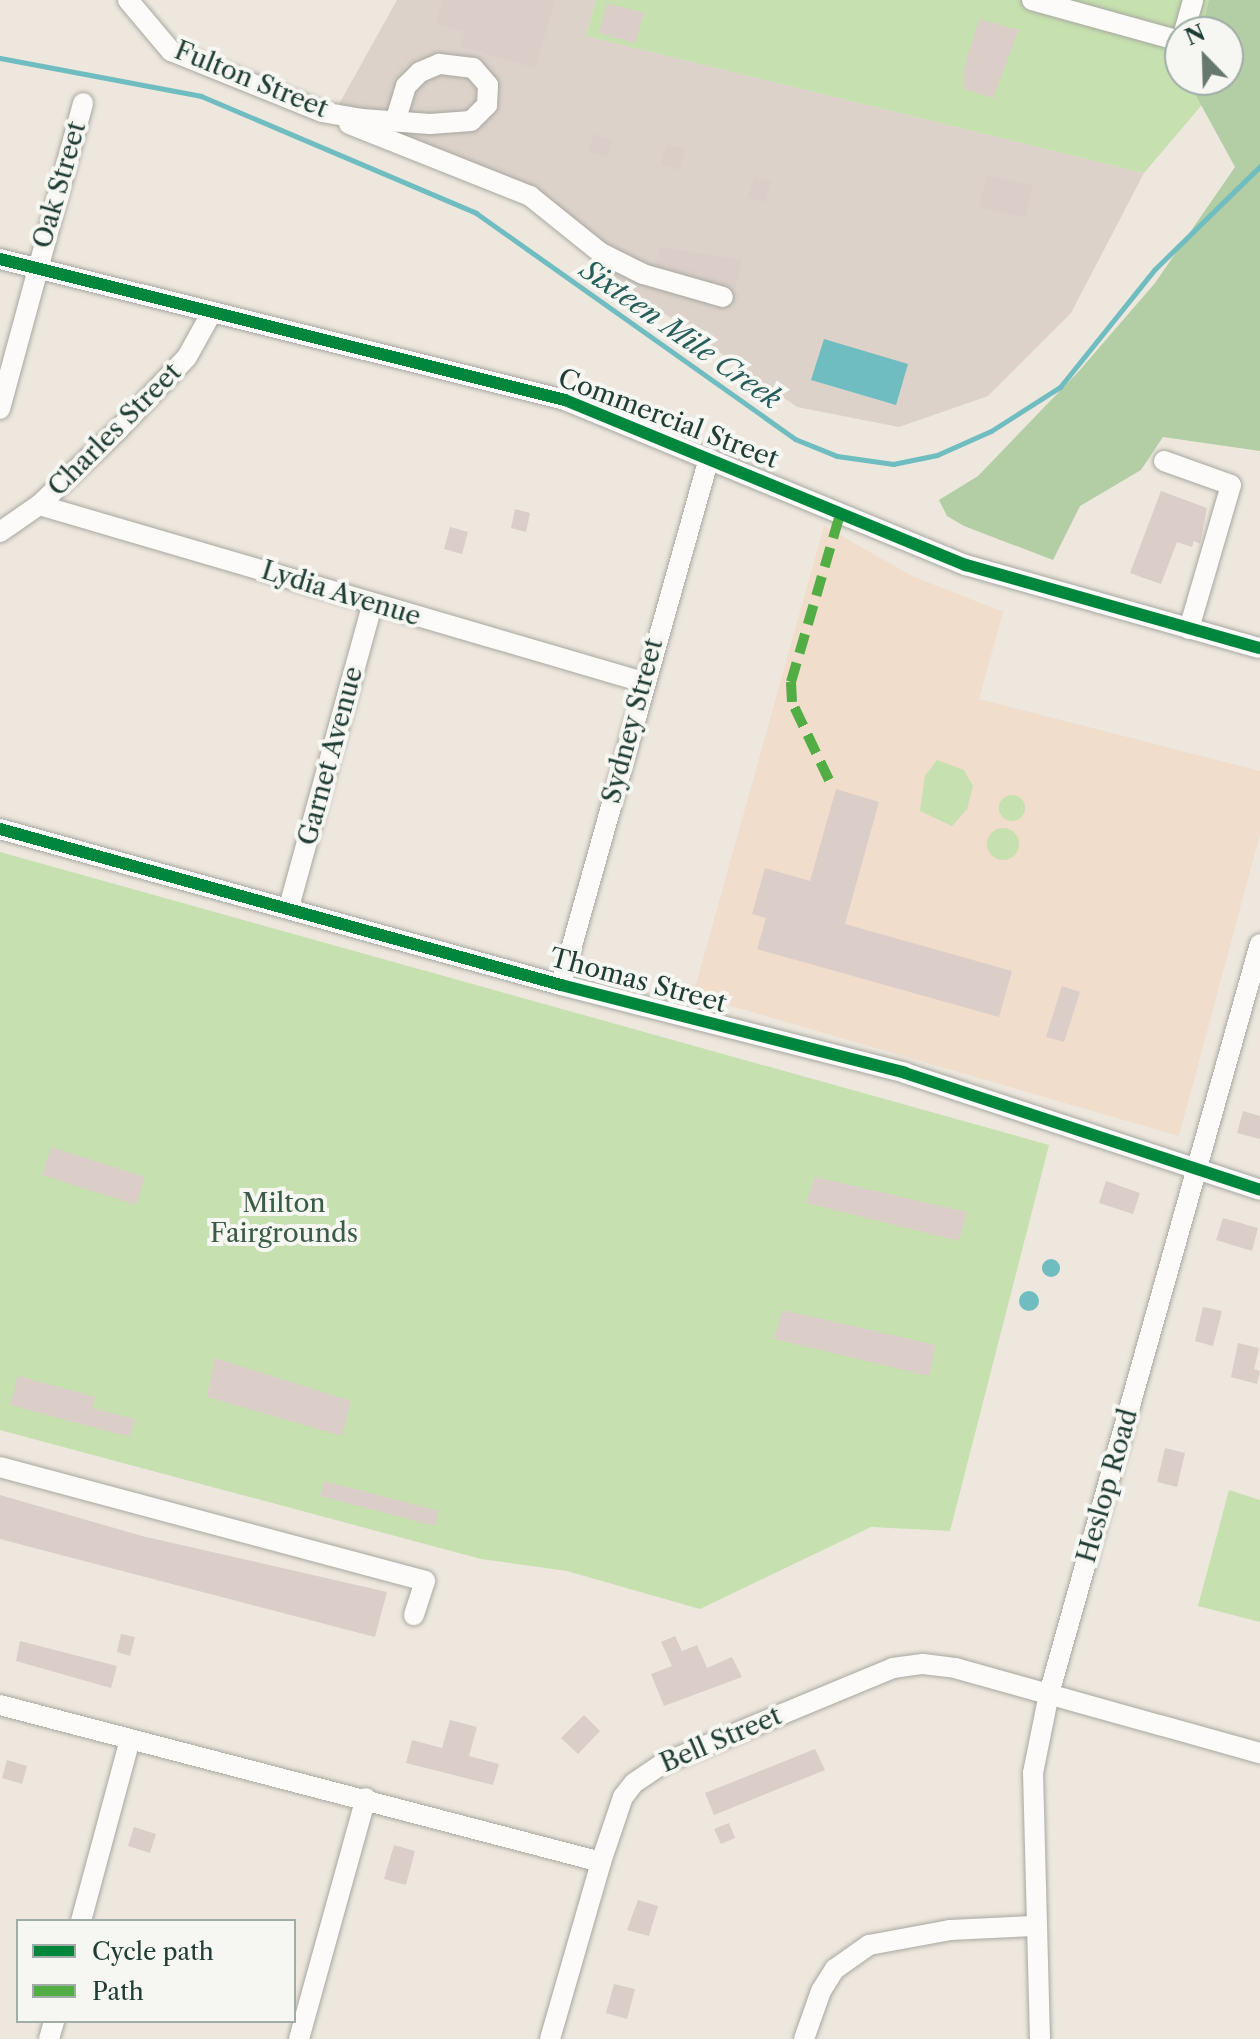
<!DOCTYPE html>
<html>
<head>
<meta charset="utf-8">
<style>
	body { margin:0 }
	#map { position:relative; width:1260px; height:2039px; overflow:hidden; background:#ede7dd; font-family:"Libre Caslon Text",serif }
	div>[style] { position:absolute }
	.built>* { inset:0; background:#f0ddcc }
	.industrial>* { inset:0; background:#dcd2ca }
	.green>* { inset:0; background:#c6e0af }
	.round { border-radius:50% }
	.forest>* { inset:0; background:#b3cea4 }
	.water>* { inset:0; background:#6fbdc0 }
	.stream>* { height:5px; margin:-2.5px; padding:0 2.5px; transform-origin:2.5px; border-radius:2.5px; background:#6fbdc0 }
	.building>* { inset:0; background:#dbcec8 }
	.roads { filter:drop-shadow(0 0 2px #a7a8a1) drop-shadow(0 0 2px #a7a8a1) }
	.minor>* { height:20px; margin:-10px; padding:0 10px; transform-origin:10px; border-radius:10px; background:#fcfbfa }
	.quiet>* { height:10px; margin-top:-5px; transform-origin:0; background:repeating-linear-gradient(90deg,#52ad45 0 20px,transparent 0 30px) }
	.cycleway>* { height:12px; margin:-6px; padding:0 6px; transform-origin:6px; border-radius:6px; background:#00873e }
	span { translate:-50% -50%; white-space:nowrap; text-align:center; line-height:1.15; -webkit-text-stroke:8px #f6f6f2; paint-order:stroke }
	.street-label { font-size:26px; color:#1f3d34 }
	.park-label { font-size:26px; color:#3a5c45 }
	.water-label { font-size:28px; color:#275e5a; font-style:italic }
	.legend { position:absolute; left:16px; top:1919px; width:280px; height:104px; box-sizing:border-box; background:#f6f6f2; border:2px solid #a0aca6; margin:0; padding:10px 14px; list-style:none; font-size:24px; color:#1f3d34 }
	.legend li { display:flex; align-items:center; gap:16px; height:40px }
	.legend b { width:40px; border:2px solid #a0aca6 }
	.north { position:absolute; left:1164px; top:16px; width:80px; height:80px; box-sizing:border-box; background:#f6f6f2; border:2px solid #a0aca6; border-radius:50%; rotate:337deg; font-size:22px; font-weight:700; line-height:32px; text-align:center; color:#1f3d34 }
	.north::after { content:''; display:block; margin:auto; width:28px; height:36px; background:#67786f; clip-path:polygon(50% 0,100% 100%,50% 72%,0 100%) }
</style>
</head>
<body>
<div id="map">
	<div class="built">
		<div style="clip-path:polygon(824px 526px,912px 576px,1003px 612px,979px 699px,1260px 771px,1260px 834px,1179px 1136px,693px 995px)"></div>
	</div>
	<div class="industrial">
		<div style="clip-path:polygon(397px 0,596px 0,586px 36px,1144px 173px,1071px 313px,988px 396px,899px 427px,797px 407px,631px 290px,488px 175px,329px 122px)"></div>
	</div>
	<div class="green">
		<div style="clip-path:polygon(596px 0,1253px 0,1228px 32px,1180px 32px,1180px 80px,1223px 80px,1144px 173px,586px 36px)"></div>
		<div style="clip-path:polygon(937px 760px,964px 770px,973px 786px,967px 809px,952px 826px,920px 811px,925px 776px)"></div>
		<div class="round" style="left:999px;top:795px;width:26px;height:26px"></div>
		<div class="round" style="left:987px;top:828px;width:32px;height:32px"></div>
		<div style="clip-path:polygon(0 852px,1049px 1145px,950px 1531px,871px 1527px,700px 1609px,567px 1571px,481px 1559px,0 1430px)"></div>
		<div style="clip-path:polygon(1229px 1490px,1260px 1500px,1260px 1622px,1198px 1606px)"></div>
	</div>
	<div class="forest">
		<div style="clip-path:polygon(1209px 0,1260px 0,1260px 451px,1163px 437px,1141px 470px,1080px 506px,1053px 560px,964px 526px,947px 516px,939px 500px,978px 476px,1079px 371px,1155px 283px,1235px 167px,1189px 83px,1228px 80px,1228px 32px,1201px 32px)"></div>
	</div>
	<div class="water">
		<div style="clip-path:polygon(824px 339px,908px 364px,896px 405px,811px 380px)"></div>
		<div class="round" style="left:1042px;top:1259px;width:18px;height:18px"></div>
		<div class="round" style="left:1019px;top:1291px;width:20px;height:20px"></div>
	</div>
	<div class="stream">
		<div style="left:0;top:58px;width:205px;rotate:10.7deg"></div>
		<div style="left:201px;top:96px;width:299px;rotate:23deg"></div>
		<div style="left:476px;top:213px;width:391px;rotate:35.3deg"></div>
		<div style="left:795px;top:439px;width:45px;rotate:22deg"></div>
		<div style="left:837px;top:456px;width:57px;rotate:8.1deg"></div>
		<div style="left:893px;top:464px;width:45px;rotate:-11.6deg"></div>
		<div style="left:937px;top:455px;width:59px;rotate:-24deg"></div>
		<div style="left:991px;top:431px;width:82px;rotate:-32.5deg"></div>
		<div style="left:1060px;top:387px;width:151px;rotate:-51.2deg"></div>
		<div style="left:1155px;top:269px;width:147px;rotate:-44.4deg"></div>
	</div>
	<div class="building">
		<div style="clip-path:polygon(443px 0,555px 0,535px 68px,460px 46px,465px 32px,436px 24px)"></div>
		<div style="clip-path:polygon(607px 3px,644px 13px,635px 43px,599px 33px)"></div>
		<div style="clip-path:polygon(979px 19px,1019px 30px,993px 98px,964px 89px,964px 68px)"></div>
		<div style="clip-path:polygon(594px 134px,612px 140px,607px 157px,588px 152px)"></div>
		<div style="clip-path:polygon(667px 144px,686px 150px,679px 170px,661px 164px)"></div>
		<div style="clip-path:polygon(987px 175px,1033px 186px,1025px 218px,979px 207px)"></div>
		<div style="clip-path:polygon(754px 177px,771px 182px,765px 202px,748px 197px)"></div>
		<div style="clip-path:polygon(660px 247px,742px 260px,735px 289px,656px 264px)"></div>
		<div style="clip-path:polygon(1161px 491px,1207px 508px,1200px 544px,1194px 541px,1192px 547px,1177px 542px,1161px 584px,1130px 573px)"></div>
		<div style="clip-path:polygon(515px 509px,530px 513px,526px 532px,511px 528px)"></div>
		<div style="clip-path:polygon(450px 527px,468px 532px,462px 554px,444px 549px)"></div>
		<div style="clip-path:polygon(836px 789px,879px 802px,845px 924px,1012px 971px,999px 1017px,757px 949px,766px 918px,752px 914px,765px 868px,810px 881px)"></div>
		<div style="clip-path:polygon(1062px 986px,1080px 992px,1064px 1042px,1046px 1037px)"></div>
		<div style="clip-path:polygon(1243px 1111px,1260px 1116px,1260px 1139px,1237px 1133px)"></div>
		<div style="clip-path:polygon(51px 1147px,145px 1177px,136px 1205px,42px 1175px)"></div>
		<div style="clip-path:polygon(815px 1177px,967px 1212px,959px 1241px,806px 1203px)"></div>
		<div style="clip-path:polygon(1106px 1181px,1140px 1193px,1133px 1214px,1099px 1203px)"></div>
		<div style="clip-path:polygon(1223px 1218px,1258px 1228px,1252px 1251px,1216px 1240px)"></div>
		<div style="clip-path:polygon(1203px 1307px,1222px 1311px,1213px 1346px,1195px 1341px)"></div>
		<div style="clip-path:polygon(782px 1310px,936px 1345px,929px 1376px,774px 1339px)"></div>
		<div style="clip-path:polygon(1238px 1343px,1259px 1348px,1254px 1369px,1260px 1371px,1257px 1384px,1231px 1377px)"></div>
		<div style="clip-path:polygon(215px 1358px,351px 1401px,342px 1436px,207px 1397px)"></div>
		<div style="clip-path:polygon(18px 1376px,95px 1397px,92px 1408px,135px 1419px,130px 1437px,10px 1405px)"></div>
		<div style="clip-path:polygon(1165px 1448px,1185px 1453px,1177px 1487px,1157px 1482px)"></div>
		<div style="clip-path:polygon(324px 1481px,439px 1511px,435px 1526px,320px 1496px)"></div>
		<div style="clip-path:polygon(0 1495px,142px 1536px,387px 1592px,375px 1637px,0 1539px)"></div>
		<div style="clip-path:polygon(121px 1634px,135px 1637px,130px 1656px,117px 1652px)"></div>
		<div style="clip-path:polygon(675px 1636px,682px 1651px,697px 1645px,707px 1668px,732px 1657px,742px 1677px,664px 1706px,651px 1674px,672px 1666px,661px 1642px)"></div>
		<div style="clip-path:polygon(20px 1641px,117px 1666px,111px 1688px,16px 1661px)"></div>
		<div style="clip-path:polygon(584px 1715px,600px 1731px,578px 1754px,561px 1738px)"></div>
		<div style="clip-path:polygon(450px 1720px,477px 1727px,469px 1756px,499px 1764px,493px 1785px,406px 1763px,412px 1740px,442px 1748px)"></div>
		<div style="clip-path:polygon(815px 1749px,825px 1770px,714px 1815px,705px 1793px)"></div>
		<div style="clip-path:polygon(7px 1760px,27px 1766px,22px 1784px,2px 1778px)"></div>
		<div style="clip-path:polygon(729px 1823px,735px 1838px,721px 1844px,714px 1829px)"></div>
		<div style="clip-path:polygon(134px 1827px,156px 1834px,150px 1853px,128px 1846px)"></div>
		<div style="clip-path:polygon(394px 1845px,415px 1851px,406px 1885px,384px 1879px)"></div>
		<div style="clip-path:polygon(638px 1900px,658px 1906px,649px 1936px,627px 1930px)"></div>
		<div style="clip-path:polygon(614px 1984px,635px 1989px,627px 2019px,606px 2013px)"></div>
	</div>
	<div class="roads">
		<div class="minor">
			<div style="left:128px;top:0;width:67px;rotate:49.9deg"></div>
			<div style="left:171px;top:51px;width:163px;rotate:22deg"></div>
			<div style="left:322px;top:112px;width:41px;rotate:9.9deg"></div>
			<div style="left:362px;top:119px;width:68px;rotate:4.2deg"></div>
			<div style="left:430px;top:124px;width:41px;rotate:-4.2deg"></div>
			<div style="left:471px;top:121px;width:23px;rotate:-45deg"></div>
			<div style="left:487px;top:105px;width:20px;rotate:-87deg"></div>
			<div style="left:488px;top:85px;width:23px;rotate:-131deg"></div>
			<div style="left:473px;top:68px;width:34px;rotate:-173deg"></div>
			<div style="left:439px;top:64px;width:21px;rotate:157deg"></div>
			<div style="left:420px;top:72px;width:20px;rotate:135deg"></div>
			<div style="left:406px;top:86px;width:37px;rotate:107deg"></div>
			<div style="left:1032px;top:0;width:154px;rotate:15.5deg"></div>
			<div style="left:1184px;top:32px;width:33px;rotate:-74deg"></div>
			<div style="left:349px;top:124px;width:195px;rotate:21.7deg"></div>
			<div style="left:530px;top:196px;width:91px;rotate:38.8deg"></div>
			<div style="left:601px;top:253px;width:47px;rotate:26.6deg"></div>
			<div style="left:643px;top:274px;width:83px;rotate:16deg"></div>
			<div style="left:0;top:259px;width:582px;rotate:14.01deg"></div>
			<div style="left:565px;top:400px;width:434px;rotate:22.4deg"></div>
			<div style="left:966px;top:565px;width:305px;rotate:15.8deg"></div>
			<div style="left:0;top:409px;width:317px;rotate:-74.8deg"></div>
			<div style="left:1164px;top:461px;width:71px;rotate:19.7deg"></div>
			<div style="left:1231px;top:485px;width:150px;rotate:106.3deg"></div>
			<div style="left:39px;top:505px;width:629px;rotate:16.33deg"></div>
			<div style="left:0;top:532px;width:47px;rotate:-34.7deg"></div>
			<div style="left:39px;top:505px;width:109px;rotate:-43.5deg"></div>
			<div style="left:118px;top:430px;width:100px;rotate:-46.6deg"></div>
			<div style="left:187px;top:357px;width:51px;rotate:-60.9deg"></div>
			<div style="left:0;top:829px;width:582px;rotate:15.54deg"></div>
			<div style="left:561px;top:985px;width:355px;rotate:14.3deg"></div>
			<div style="left:905px;top:1073px;width:374px;rotate:18.2deg"></div>
			<div style="left:289px;top:907px;width:313px;rotate:-74.6deg"></div>
			<div style="left:561px;top:985px;width:547px;rotate:-74.31deg"></div>
			<div style="left:0;top:1467px;width:440px;rotate:15deg"></div>
			<div style="left:425px;top:1581px;width:36px;rotate:108deg"></div>
			<div style="left:0;top:1705px;width:621px;rotate:14.64deg"></div>
			<div style="left:81px;top:1921px;width:188px;rotate:-74.9deg"></div>
			<div style="left:49px;top:2039px;width:19px;rotate:-74deg"></div>
			<div style="left:299px;top:2039px;width:250px;rotate:-74.5deg"></div>
			<div style="left:550px;top:2039px;width:184px;rotate:-73.9deg"></div>
			<div style="left:601px;top:1862px;width:69px;rotate:-71.3deg"></div>
			<div style="left:623px;top:1797px;width:18px;rotate:-52deg"></div>
			<div style="left:634px;top:1783px;width:36px;rotate:-34deg"></div>
			<div style="left:664px;top:1763px;width:248px;rotate:-22.5deg"></div>
			<div style="left:893px;top:1668px;width:30px;rotate:-8deg"></div>
			<div style="left:923px;top:1664px;width:32px;rotate:7deg"></div>
			<div style="left:955px;top:1668px;width:317px;rotate:15.6deg"></div>
			<div style="left:804px;top:2039px;width:51px;rotate:-70.5deg"></div>
			<div style="left:821px;top:1991px;width:26px;rotate:-58deg"></div>
			<div style="left:835px;top:1969px;width:42px;rotate:-35.2deg"></div>
			<div style="left:869px;top:1945px;width:82px;rotate:-10.5deg"></div>
			<div style="left:950px;top:1930px;width:83px;rotate:-2.8deg"></div>
			<div style="left:1040px;top:2039px;width:266px;rotate:-91.5deg"></div>
			<div style="left:1033px;top:1773px;width:81px;rotate:-78.6deg"></div>
			<div style="left:1049px;top:1694px;width:779px;rotate:-74.29deg"></div>
		</div>
	</div>
	<div class="quiet">
		<div style="left:829px;top:780px;width:86px;rotate:-115.4deg"></div>
		<div style="left:792px;top:702px;width:20px;rotate:-93deg"></div>
		<div style="left:791px;top:682px;width:178px;rotate:-73.7deg"></div>
	</div>
	<div class="cycleway">
		<div style="left:0;top:259px;width:582px;rotate:14.01deg"></div>
		<div style="left:565px;top:400px;width:434px;rotate:22.4deg"></div>
		<div style="left:966px;top:565px;width:305px;rotate:15.8deg"></div>
		<div style="left:0;top:829px;width:582px;rotate:15.54deg"></div>
		<div style="left:561px;top:985px;width:355px;rotate:14.3deg"></div>
		<div style="left:905px;top:1073px;width:374px;rotate:18.2deg"></div>
	</div>
	<div class="street-label">
		<span style="left:251px;top:80px;rotate:22deg">Fulton Street</span>
		<span style="left:60px;top:185px;rotate:-74deg">Oak Street</span>
		<span style="left:668px;top:419px;rotate:21deg">Commercial Street</span>
		<span style="left:115px;top:430px;rotate:-45deg">Charles Street</span>
		<span style="left:341px;top:594px;rotate:17deg">Lydia Avenue</span>
		<span style="left:633px;top:721px;rotate:-75deg">Sydney Street</span>
		<span style="left:331px;top:756px;rotate:-75deg">Garnet Avenue</span>
		<span style="left:638px;top:981px;rotate:15deg">Thomas Street</span>
		<span style="left:1108px;top:1486px;rotate:-74deg">Heslop Road</span>
		<span style="left:721px;top:1740px;rotate:-23deg">Bell Street</span>
	</div>
	<div class="park-label">
		<span style="left:284px;top:1219px">Milton<br>Fairgrounds</span>
	</div>
	<div class="water-label">
		<span style="left:681px;top:334px;rotate:35deg">Sixteen Mile Creek</span>
	</div>
	<ul class="legend">
	<li><b style="height:10px;background:#00873e"></b>Cycle path</li>
	<li><b style="height:10px;background:#52ad45"></b>Path</li>
	</ul>
	<div class="north">N</div>
</div>
</body>
</html>
